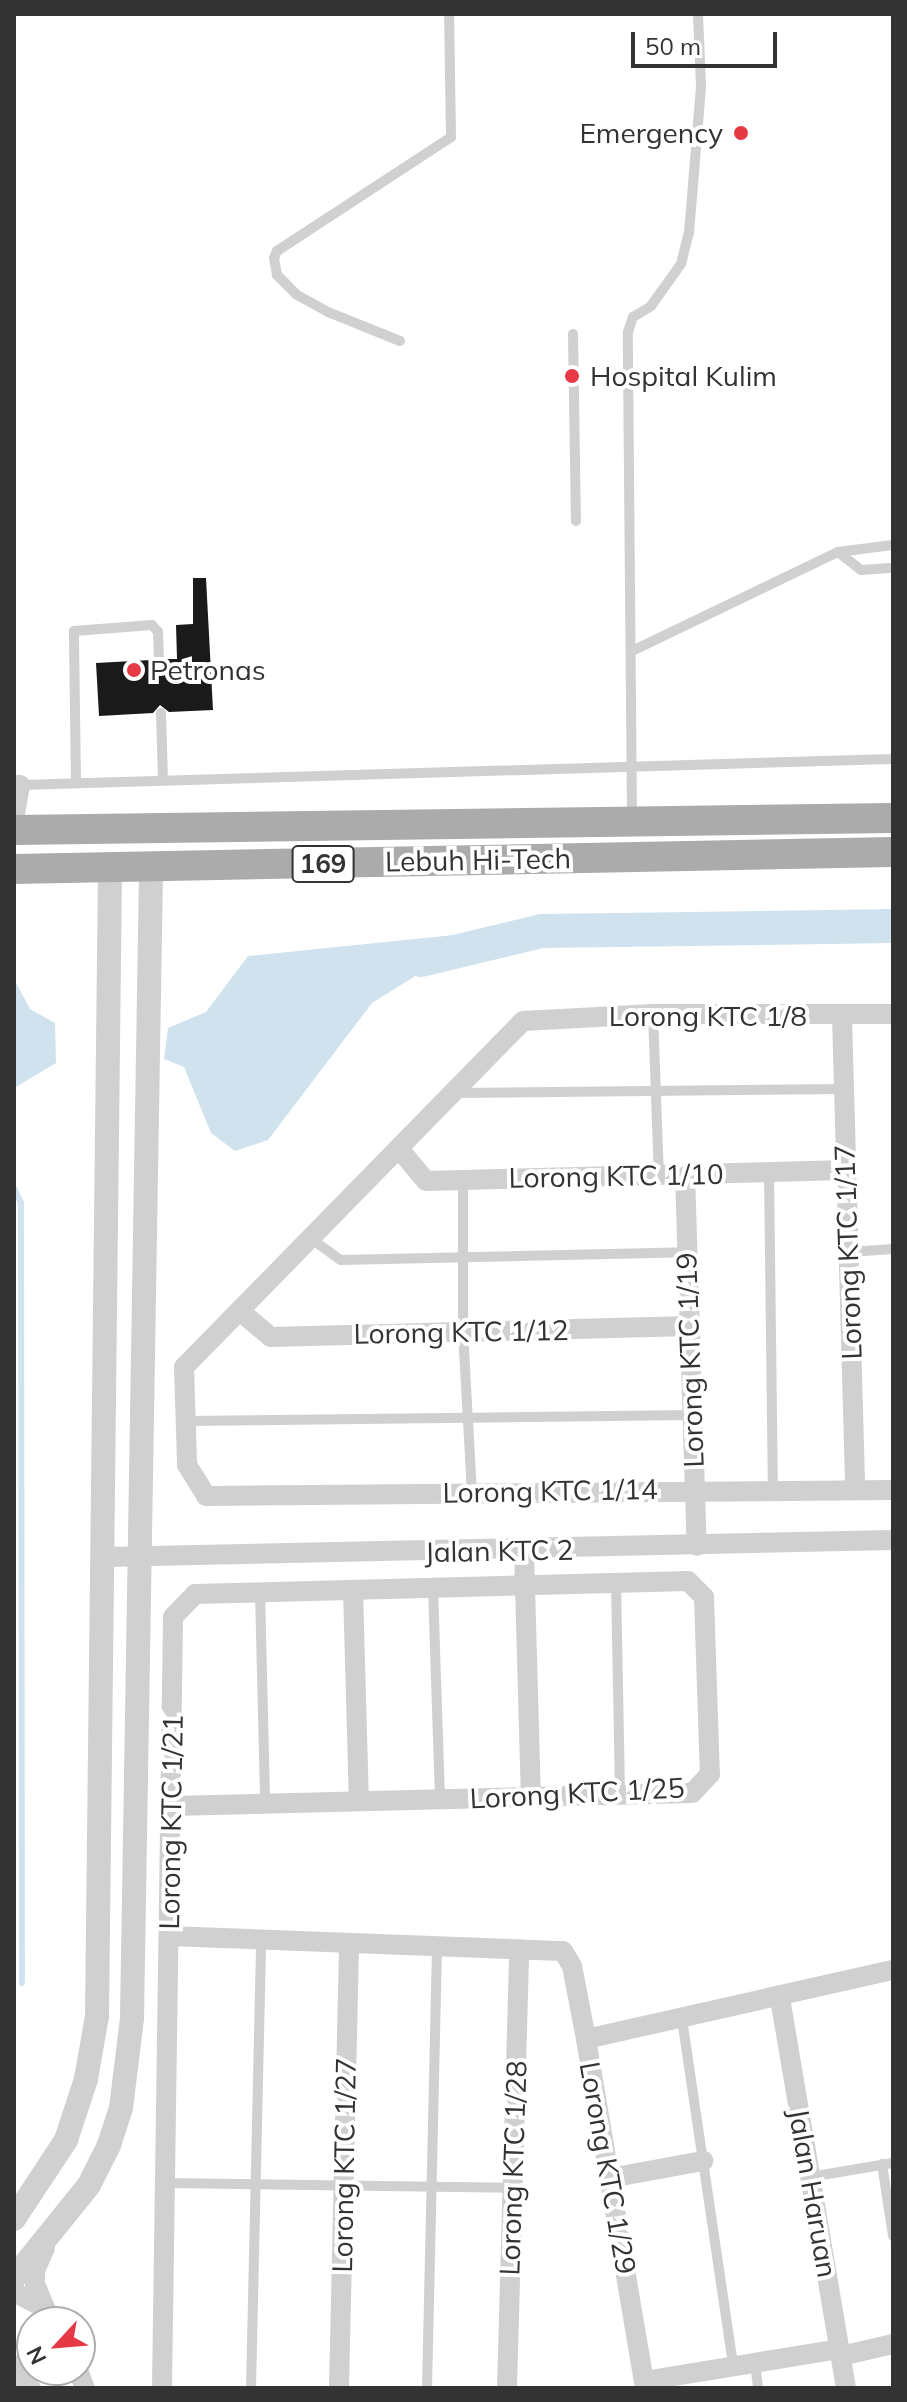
<!DOCTYPE html>
<html>
<head>
<meta charset="utf-8">
<style>
	body { margin:0 }
	#map { position:relative; width:907px; height:2402px; overflow:hidden; background:#fff; font-family:Mulish,sans-serif }
	div>[style] { position:absolute }
	.water>* { inset:0; background:#cfe2ee }
	.stream>* { height:6px; margin:-3px; padding:0 3px; transform-origin:3px; border-radius:3px; background:#cfe2ee }
	.river>* { height:34px; margin:-17px; padding:0 17px; transform-origin:17px; border-radius:17px; background:#cfe2ee }
	.building>* { inset:0; background:#1a1a1a }
	.service>* { height:10px; margin:-5px; padding:0 5px; transform-origin:5px; border-radius:5px; background:#d0d0d0 }
	.minor>* { height:20px; margin:-10px; padding:0 10px; transform-origin:10px; border-radius:10px; background:#d0d0d0 }
	.tertiary>* { height:24px; margin:-12px; padding:0 12px; transform-origin:12px; border-radius:12px; background:#d0d0d0 }
	.primary>* { height:30px; margin:-15px; padding:0 15px; transform-origin:15px; border-radius:15px; background:#ababab }
	.dots>* { width:22px; height:22px; translate:-50% -50%; box-sizing:border-box; border:4px solid #fff; border-radius:50% }
	span { translate:-50% -50%; white-space:nowrap; text-align:center; line-height:1.15; -webkit-text-stroke:8px #fff; paint-order:stroke }
	.shield-label span { padding:2px 6px; background:#fff; border:2px solid; border-radius:6px; -webkit-text-stroke-width:0 }
	.shield-label { font-size:26px; color:#333; font-weight:700 }
	.poi-label { font-size:28px; color:#333 }
	.right { translate:-100% -50%; text-align:right }
	.left { translate:0 -50%; text-align:left }
	.street-label { font-size:28px; color:#333 }
	.frame { position:absolute; inset:0; border:16px solid #333; pointer-events:none }
	.north { position:absolute; left:16px; top:2306px; width:80px; height:80px; box-sizing:border-box; background:#fff; border:2px solid #adadad; border-radius:50%; rotate:244deg; font-size:22px; font-weight:700; line-height:32px; text-align:center; color:#333 }
	.north::after { content:''; display:block; margin:auto; width:28px; height:36px; background:#e63946; clip-path:polygon(50% 0,100% 100%,50% 72%,0 100%) }
	.scale { position:absolute; left:631px; top:32px; width:146px; height:36px; box-sizing:border-box; border:4px solid #333; border-top:0; padding-left:10px; font-size:24px; line-height:28px; white-space:nowrap; color:#333; -webkit-text-stroke:6px #fff; paint-order:stroke }
</style>
</head>
<body>
<div id="map">
	<div class="water">
		<div style="clip-path:polygon(464px 934px,467px 959px,425px 970px,372px 1003px,268px 1140px,235px 1151px,211px 1133px,184px 1067px,164px 1059px,168px 1028px,206px 1012px,248px 956px)"></div>
		<div style="clip-path:polygon(14px 979px,30px 1009px,55px 1023px,56px 1063px,14px 1088px)"></div>
	</div>
	<div class="stream">
		<div style="left:14px;top:1188px;width:17px;rotate:65deg"></div>
		<div style="left:21px;top:1203px;width:780px;rotate:89.93deg"></div>
	</div>
	<div class="river">
		<div style="left:421px;top:960px;width:124px;rotate:-13.5deg"></div>
		<div style="left:542px;top:931px;width:351px;rotate:-0.8deg"></div>
	</div>
	<div class="building">
		<div style="clip-path:polygon(193px 578px,206px 578px,213px 710px,169px 712px,160px 705px,153px 713px,99px 716px,96px 663px,151px 660px,160px 668px,167px 659px,177px 659px,176px 625px,193px 624px)"></div>
	</div>
	<div class="service">
		<div style="left:573px;top:334px;width:187px;rotate:89.1deg"></div>
		<div style="left:400px;top:341px;width:78px;rotate:-158.1deg"></div>
		<div style="left:328px;top:312px;width:37px;rotate:-151deg"></div>
		<div style="left:296px;top:294px;width:27px;rotate:-135deg"></div>
		<div style="left:277px;top:275px;width:17px;rotate:-100deg"></div>
		<div style="left:274px;top:258px;width:8px;rotate:-67deg"></div>
		<div style="left:277px;top:251px;width:208px;rotate:-33.2deg"></div>
		<div style="left:451px;top:137px;width:123px;rotate:-90.9deg"></div>
		<div style="left:838px;top:552px;width:29px;rotate:38deg"></div>
		<div style="left:861px;top:570px;width:32px;rotate:-4deg"></div>
		<div style="left:632px;top:651px;width:229px;rotate:-25.7deg"></div>
		<div style="left:838px;top:552px;width:55px;rotate:-7.3deg"></div>
		<div style="left:161px;top:713px;width:66px;rotate:88.3deg"></div>
		<div style="left:76px;top:782px;width:151px;rotate:-90.8deg"></div>
		<div style="left:74px;top:631px;width:78px;rotate:-4.4deg"></div>
		<div style="left:152px;top:625px;width:9px;rotate:49deg"></div>
		<div style="left:158px;top:632px;width:28px;rotate:88deg"></div>
		<div style="left:20px;top:785px;width:873px;rotate:-1.71deg"></div>
		<div style="left:632px;top:818px;width:486px;rotate:-90.5deg"></div>
		<div style="left:628px;top:332px;width:16px;rotate:-72deg"></div>
		<div style="left:633px;top:317px;width:21px;rotate:-31deg"></div>
		<div style="left:651px;top:306px;width:52px;rotate:-54.5deg"></div>
		<div style="left:681px;top:264px;width:32px;rotate:-76deg"></div>
		<div style="left:689px;top:233px;width:147px;rotate:-85.3deg"></div>
		<div style="left:701px;top:86px;width:72px;rotate:-92.4deg"></div>
		<div style="left:653px;top:1014px;width:161px;rotate:87.9deg"></div>
		<div style="left:455px;top:1093px;width:389px;rotate:-0.6deg"></div>
		<div style="left:769px;top:1172px;width:317px;rotate:89.3deg"></div>
		<div style="left:463px;top:1180px;width:152px;rotate:90deg"></div>
		<div style="left:463px;top:1332px;width:160px;rotate:86.8deg"></div>
		<div style="left:313px;top:1240px;width:34px;rotate:36deg"></div>
		<div style="left:341px;top:1260px;width:346px;rotate:-1.3deg"></div>
		<div style="left:849px;top:1252px;width:44px;rotate:-3.9deg"></div>
		<div style="left:186px;top:1421px;width:506px;rotate:-0.68deg"></div>
		<div style="left:616px;top:1583px;width:212px;rotate:88.9deg"></div>
		<div style="left:433px;top:1588px;width:211px;rotate:88.1deg"></div>
		<div style="left:260px;top:1592px;width:212px;rotate:88.6deg"></div>
		<div style="left:682px;top:2019px;width:351px;rotate:81.6deg"></div>
		<div style="left:882px;top:2164px;width:73px;rotate:81.3deg"></div>
		<div style="left:810px;top:2177px;width:84px;rotate:-9.6deg"></div>
		<div style="left:165px;top:2183px;width:348px;rotate:0.8deg"></div>
		<div style="left:755px;top:2363px;width:25px;rotate:83deg"></div>
		<div style="left:251px;top:2388px;width:448px;rotate:-88.7deg"></div>
		<div style="left:427px;top:2388px;width:442px;rotate:-88.7deg"></div>
	</div>
	<div class="minor">
		<div style="left:14px;top:785px;width:6px"></div>
		<div style="left:20px;top:785px;width:35px;rotate:100deg"></div>
		<div style="left:893px;top:1014px;width:240px;rotate:180deg"></div>
		<div style="left:653px;top:1014px;width:130px;rotate:176.9deg"></div>
		<div style="left:523px;top:1021px;width:484px;rotate:134.4deg"></div>
		<div style="left:184px;top:1367px;width:98px;rotate:88.2deg"></div>
		<div style="left:187px;top:1465px;width:36px;rotate:58deg"></div>
		<div style="left:206px;top:1496px;width:687px;rotate:-0.5deg"></div>
		<div style="left:842px;top:1016px;width:473px;rotate:88.4deg"></div>
		<div style="left:400px;top:1150px;width:40px;rotate:50deg"></div>
		<div style="left:426px;top:1181px;width:420px;rotate:-1.5deg"></div>
		<div style="left:685px;top:1174px;width:372px;rotate:88.2deg"></div>
		<div style="left:241px;top:1312px;width:39px;rotate:40deg"></div>
		<div style="left:271px;top:1337px;width:418px;rotate:-1.5deg"></div>
		<div style="left:524px;top:1550px;width:247px;rotate:88.4deg"></div>
		<div style="left:104px;top:1557px;width:789px;rotate:-1.23deg"></div>
		<div style="left:353px;top:1590px;width:211px;rotate:88.4deg"></div>
		<div style="left:169px;top:1936px;width:394px;rotate:2.2deg"></div>
		<div style="left:563px;top:1951px;width:17px;rotate:59deg"></div>
		<div style="left:572px;top:1966px;width:74px;rotate:79.1deg"></div>
		<div style="left:586px;top:2039px;width:354px;rotate:80.4deg"></div>
		<div style="left:780px;top:1998px;width:396px;rotate:80.4deg"></div>
		<div style="left:586px;top:2039px;width:315px;rotate:-12.7deg"></div>
		<div style="left:610px;top:2178px;width:95px;rotate:-10.4deg"></div>
		<div style="left:45px;top:2248px;width:24px;rotate:114deg"></div>
		<div style="left:35px;top:2270px;width:14px;rotate:90deg"></div>
		<div style="left:35px;top:2284px;width:41px;rotate:67.2deg"></div>
		<div style="left:14px;top:2292px;width:32px;rotate:28deg"></div>
		<div style="left:841px;top:2356px;width:53px;rotate:-13deg"></div>
		<div style="left:14px;top:2365px;width:29px;rotate:54deg"></div>
		<div style="left:78px;top:2370px;width:19px;rotate:69deg"></div>
		<div style="left:644px;top:2381px;width:198px;rotate:-9.3deg"></div>
		<div style="left:162px;top:2388px;width:771px;rotate:-89.18deg"></div>
		<div style="left:173px;top:1617px;width:32px;rotate:-46deg"></div>
		<div style="left:195px;top:1594px;width:493px;rotate:-1.5deg"></div>
		<div style="left:688px;top:1581px;width:23px;rotate:45deg"></div>
		<div style="left:704px;top:1597px;width:177px;rotate:88.1deg"></div>
		<div style="left:710px;top:1774px;width:26px;rotate:133deg"></div>
		<div style="left:692px;top:1793px;width:520px;rotate:178.57deg"></div>
		<div style="left:339px;top:2388px;width:445px;rotate:-88.7deg"></div>
		<div style="left:507px;top:2388px;width:439px;rotate:-88.4deg"></div>
	</div>
	<div class="tertiary">
		<div style="left:14px;top:2219px;width:95px;rotate:-56.6deg"></div>
		<div style="left:66px;top:2140px;width:64px;rotate:-71.8deg"></div>
		<div style="left:86px;top:2079px;width:64px;rotate:-80.1deg"></div>
		<div style="left:97px;top:2016px;width:1149px;rotate:-89.35deg"></div>
		<div style="left:14px;top:2278px;width:119px;rotate:-51.1deg"></div>
		<div style="left:89px;top:2185px;width:45px;rotate:-63.4deg"></div>
		<div style="left:109px;top:2145px;width:39px;rotate:-72deg"></div>
		<div style="left:121px;top:2108px;width:91px;rotate:-83deg"></div>
		<div style="left:132px;top:2018px;width:1151px;rotate:-89.05deg"></div>
	</div>
	<div class="primary">
		<div style="left:14px;top:830px;width:879px;rotate:-0.78deg"></div>
		<div style="left:14px;top:869px;width:879px;rotate:-1.11deg"></div>
	</div>
	<div class="dots">
		<div style="left:741px;top:133px;background:#e63946"></div>
		<div style="left:572px;top:376px;background:#e63946"></div>
		<div style="left:134px;top:670px;background:#e63946"></div>
	</div>
	<div class="shield-label">
		<span style="left:323px;top:864px">169</span>
	</div>
	<div class="poi-label">
		<span class="right" style="left:723px;top:133px">Emergency</span>
		<span class="left" style="left:590px;top:376px">Hospital Kulim</span>
		<span class="left" style="left:150px;top:670px">Petronas</span>
	</div>
	<div class="street-label">
		<span style="left:478px;top:860px;rotate:-1deg">Lebuh Hi-Tech</span>
		<span style="left:708px;top:1016px">Lorong KTC 1/8</span>
		<span style="left:616px;top:1176px;rotate:-1deg">Lorong KTC 1/10</span>
		<span style="left:848px;top:1252px;rotate:-92deg">Lorong KTC 1/17</span>
		<span style="left:461px;top:1332px;rotate:-1deg">Lorong KTC 1/12</span>
		<span style="left:690px;top:1360px;rotate:-92deg">Lorong KTC 1/19</span>
		<span style="left:550px;top:1491px;rotate:-1deg">Lorong KTC 1/14</span>
		<span style="left:499px;top:1551px;rotate:-1deg">Jalan KTC 2</span>
		<span style="left:577px;top:1793px;rotate:-3deg">Lorong KTC 1/25</span>
		<span style="left:171px;top:1822px;rotate:-89deg">Lorong KTC 1/21</span>
		<span style="left:344px;top:2165px;rotate:-89deg">Lorong KTC 1/27</span>
		<span style="left:513px;top:2168px;rotate:-88deg">Lorong KTC 1/28</span>
		<span style="left:608px;top:2168px;rotate:80deg">Lorong KTC 1/29</span>
		<span style="left:813px;top:2193px;rotate:80deg">Jalan Haruan</span>
	</div>
	<div class="frame"></div>
	<div class="north">N</div>
	<div class="scale">50 m</div>
</div>
</body>
</html>
